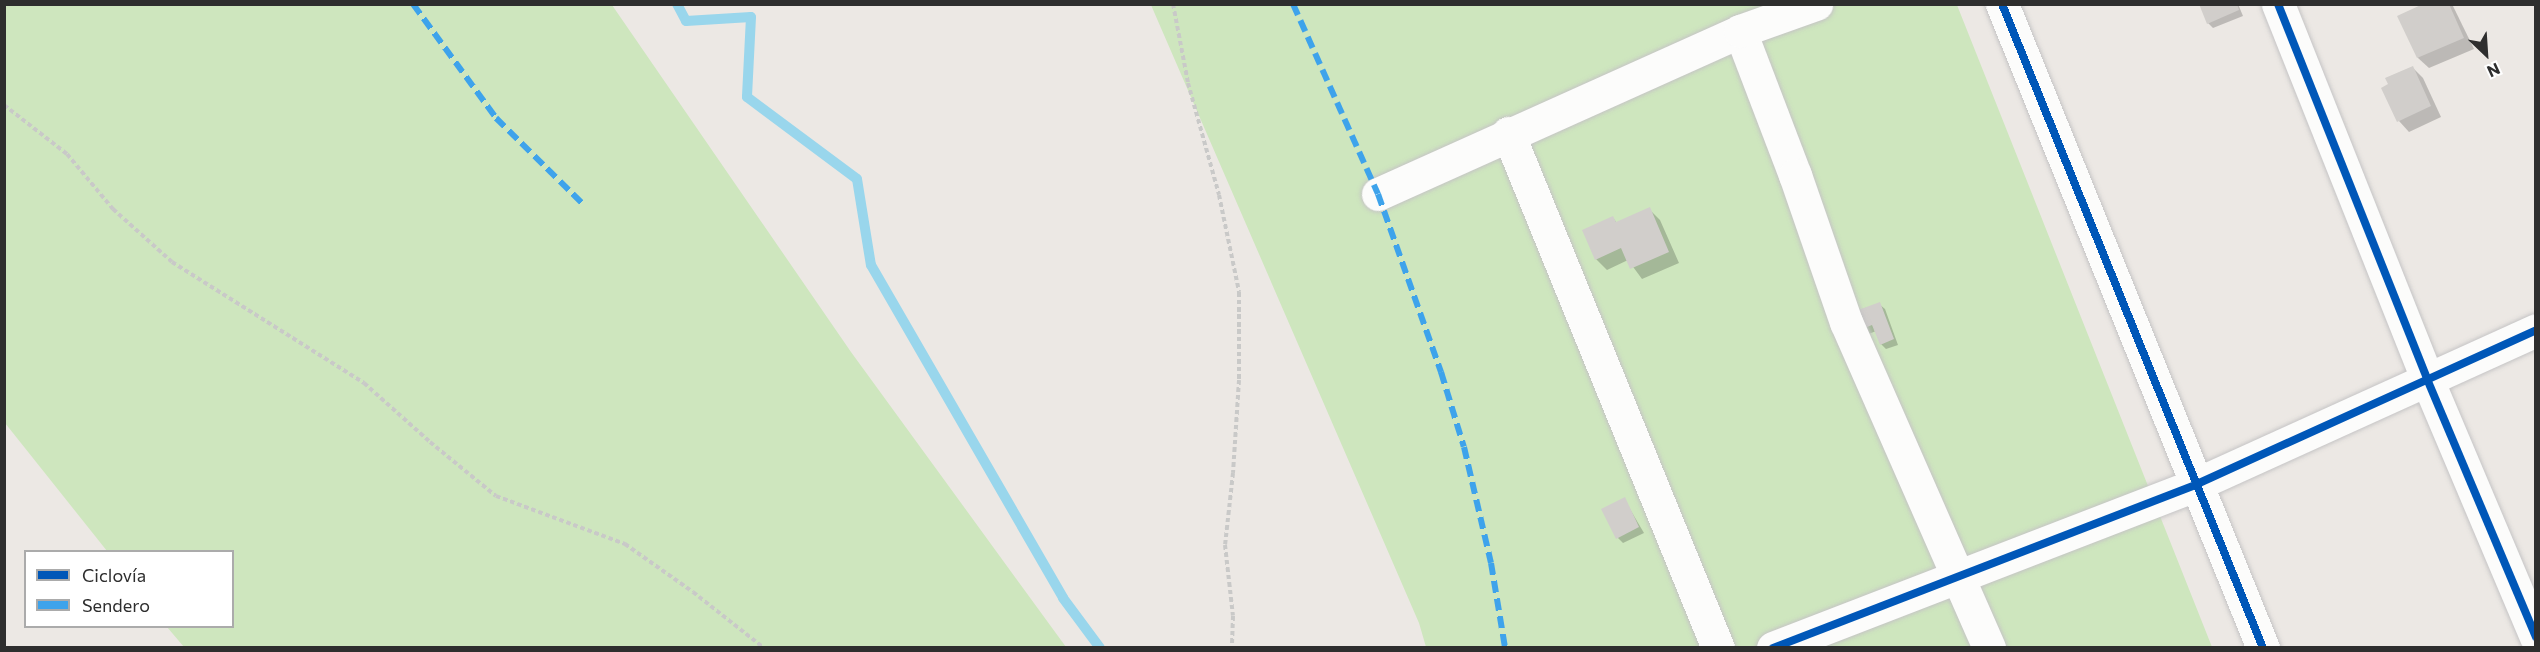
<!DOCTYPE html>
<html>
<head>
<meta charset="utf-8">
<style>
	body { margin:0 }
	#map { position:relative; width:2540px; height:652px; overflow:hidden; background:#ece8e4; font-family:Commissioner,sans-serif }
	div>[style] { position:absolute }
	.green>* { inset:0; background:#cee6be }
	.shadow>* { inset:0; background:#0003 }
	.stream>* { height:10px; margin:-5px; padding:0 5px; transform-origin:5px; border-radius:5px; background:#99d6ec }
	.building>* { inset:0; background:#d1cecb }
	.path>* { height:4px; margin-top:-2px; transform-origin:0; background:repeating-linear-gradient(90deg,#c9c9c8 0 4.5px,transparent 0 7.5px) }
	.roads { filter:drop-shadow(0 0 2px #c5c4c5) drop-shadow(0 0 2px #c5c4c5) }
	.minor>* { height:33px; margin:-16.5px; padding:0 16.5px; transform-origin:16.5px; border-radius:16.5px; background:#fcfcfb }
	.quiet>* { height:6px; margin-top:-3px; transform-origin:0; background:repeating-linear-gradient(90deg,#3ea3eb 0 12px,transparent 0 18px) }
	.cycleway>* { height:8px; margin:-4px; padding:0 4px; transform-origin:4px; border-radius:4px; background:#0057b8 }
	span { translate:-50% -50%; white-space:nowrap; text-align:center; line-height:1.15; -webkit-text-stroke:4.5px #fff; paint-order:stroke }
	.frame { position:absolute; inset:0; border:6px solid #2e2e2e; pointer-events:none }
	.legend { position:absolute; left:24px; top:550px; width:210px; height:78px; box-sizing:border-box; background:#fff; border:2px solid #ababab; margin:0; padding:8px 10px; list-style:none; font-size:18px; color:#2e2e2e }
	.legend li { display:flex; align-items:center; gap:12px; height:30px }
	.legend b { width:30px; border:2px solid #ababab }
	.north { position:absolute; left:2456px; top:24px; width:60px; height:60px; -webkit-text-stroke:4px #fff; paint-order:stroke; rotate:155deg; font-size:16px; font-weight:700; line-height:24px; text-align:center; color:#2e2e2e }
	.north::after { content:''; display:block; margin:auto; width:21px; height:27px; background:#2e2e2e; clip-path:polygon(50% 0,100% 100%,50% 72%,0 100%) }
</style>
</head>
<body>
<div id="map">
	<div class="green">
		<div style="clip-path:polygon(5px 4px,612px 5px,851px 352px,1066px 647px,184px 647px,167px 627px,232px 626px,232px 552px,107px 551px,5px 423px)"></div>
		<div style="clip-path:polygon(1151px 5px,1957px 5px,2212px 647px,1426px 647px,1419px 623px)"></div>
	</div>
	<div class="shadow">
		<div style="clip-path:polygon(2200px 4px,2238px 4px,2243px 16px,2213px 28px,2208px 23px)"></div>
		<div style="clip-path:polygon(2427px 4px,2452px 4px,2474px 49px,2429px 68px,2418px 58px)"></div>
		<div style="clip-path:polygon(2412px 67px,2423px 78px,2441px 117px,2409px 132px,2399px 121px)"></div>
		<div style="clip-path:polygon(1649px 209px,1660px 220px,1679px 263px,1642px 279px,1628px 260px,1607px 270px,1596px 259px,1613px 218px,1617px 223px)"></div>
		<div style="clip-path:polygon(1879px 304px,1885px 309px,1898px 345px,1886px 349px,1881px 344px,1876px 331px,1864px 336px,1858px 330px)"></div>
		<div style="clip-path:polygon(1624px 499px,1644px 533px,1623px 543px,1618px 538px)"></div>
	</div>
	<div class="stream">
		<div style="left:677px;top:4px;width:19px;rotate:62deg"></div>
		<div style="left:686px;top:21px;width:65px;rotate:-3.5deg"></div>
		<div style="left:751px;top:17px;width:80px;rotate:92.9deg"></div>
		<div style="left:747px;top:97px;width:137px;rotate:36.7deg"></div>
		<div style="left:857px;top:179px;width:87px;rotate:80.8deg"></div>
		<div style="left:871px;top:265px;width:384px;rotate:60deg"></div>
		<div style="left:1063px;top:598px;width:62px;rotate:53.5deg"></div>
	</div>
	<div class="building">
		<div style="clip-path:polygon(2199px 4px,2237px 4px,2239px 10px,2207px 24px)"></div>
		<div style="clip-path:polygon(2423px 4px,2449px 4px,2464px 38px,2417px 58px,2397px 16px)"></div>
		<div style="clip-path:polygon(2413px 66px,2431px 106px,2397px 122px,2381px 88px,2388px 84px,2385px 78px)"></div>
		<div style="clip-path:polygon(1650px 207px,1669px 252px,1630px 269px,1621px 248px,1595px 260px,1582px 230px,1613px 216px,1616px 222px)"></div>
		<div style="clip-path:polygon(1880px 302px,1894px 339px,1880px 345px,1872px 325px,1857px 331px,1850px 313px)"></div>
		<div style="clip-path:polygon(1625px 497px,1639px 527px,1616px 539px,1601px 509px)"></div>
	</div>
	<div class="path">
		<div style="left:1173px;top:4px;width:80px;rotate:79.2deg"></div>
		<div style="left:1188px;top:83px;width:116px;rotate:74.5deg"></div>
		<div style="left:1219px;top:195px;width:99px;rotate:78.3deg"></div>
		<div style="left:1239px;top:292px;width:88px;rotate:90deg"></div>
		<div style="left:1239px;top:380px;width:93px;rotate:93.7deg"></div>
		<div style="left:1233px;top:473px;width:72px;rotate:96.3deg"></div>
		<div style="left:1225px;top:545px;width:71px;rotate:83.6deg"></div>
		<div style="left:1233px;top:616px;width:32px;rotate:92deg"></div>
		<div style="left:4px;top:105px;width:80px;rotate:37.9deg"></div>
		<div style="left:67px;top:154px;width:72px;rotate:50.1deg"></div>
		<div style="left:113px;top:209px;width:79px;rotate:41.9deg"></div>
		<div style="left:172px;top:262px;width:227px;rotate:32.2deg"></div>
		<div style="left:364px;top:383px;width:89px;rotate:41.8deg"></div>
		<div style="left:430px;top:442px;width:85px;rotate:39.3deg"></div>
		<div style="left:496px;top:496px;width:138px;rotate:20.4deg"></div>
		<div style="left:625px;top:544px;width:83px;rotate:35.2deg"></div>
		<div style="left:693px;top:592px;width:90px;rotate:38.3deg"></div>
	</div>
	<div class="roads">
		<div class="minor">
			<div style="left:2002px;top:4px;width:695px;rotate:67.94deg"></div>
			<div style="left:2278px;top:4px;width:404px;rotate:68.3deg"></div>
			<div style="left:2427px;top:379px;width:280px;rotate:67.1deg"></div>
			<div style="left:1740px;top:31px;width:154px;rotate:69.1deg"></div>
			<div style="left:1795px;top:175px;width:156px;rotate:70.9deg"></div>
			<div style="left:1846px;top:322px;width:356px;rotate:66.3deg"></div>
			<div style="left:1508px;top:133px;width:556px;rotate:67.82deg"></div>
			<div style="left:1378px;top:194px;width:397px;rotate:-24.2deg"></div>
			<div style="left:1740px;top:31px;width:81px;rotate:-19.6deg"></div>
			<div style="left:1773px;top:648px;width:455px;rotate:-21.1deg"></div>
			<div style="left:2197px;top:484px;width:372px;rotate:-24.4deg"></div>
		</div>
	</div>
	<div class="quiet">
		<div style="left:413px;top:4px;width:141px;rotate:53.9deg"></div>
		<div style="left:496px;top:118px;width:125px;rotate:44.7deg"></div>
		<div style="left:1293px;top:4px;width:208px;rotate:65.9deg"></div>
		<div style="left:1378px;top:194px;width:189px;rotate:70.5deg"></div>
		<div style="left:1441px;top:372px;width:78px;rotate:73deg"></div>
		<div style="left:1464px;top:447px;width:119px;rotate:76.9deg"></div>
		<div style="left:1491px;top:563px;width:86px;rotate:80.6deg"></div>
	</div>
	<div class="cycleway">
		<div style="left:2002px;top:4px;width:695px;rotate:67.94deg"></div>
		<div style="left:2278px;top:4px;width:404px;rotate:68.3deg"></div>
		<div style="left:2427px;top:379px;width:280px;rotate:67.1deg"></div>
		<div style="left:1773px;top:648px;width:455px;rotate:-21.1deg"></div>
		<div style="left:2197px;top:484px;width:372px;rotate:-24.4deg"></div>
	</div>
	<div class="frame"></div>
	<ul class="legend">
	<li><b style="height:8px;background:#0057b8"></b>Ciclovía</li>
	<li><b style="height:8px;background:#3ea3eb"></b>Sendero</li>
	</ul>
	<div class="north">N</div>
</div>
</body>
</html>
